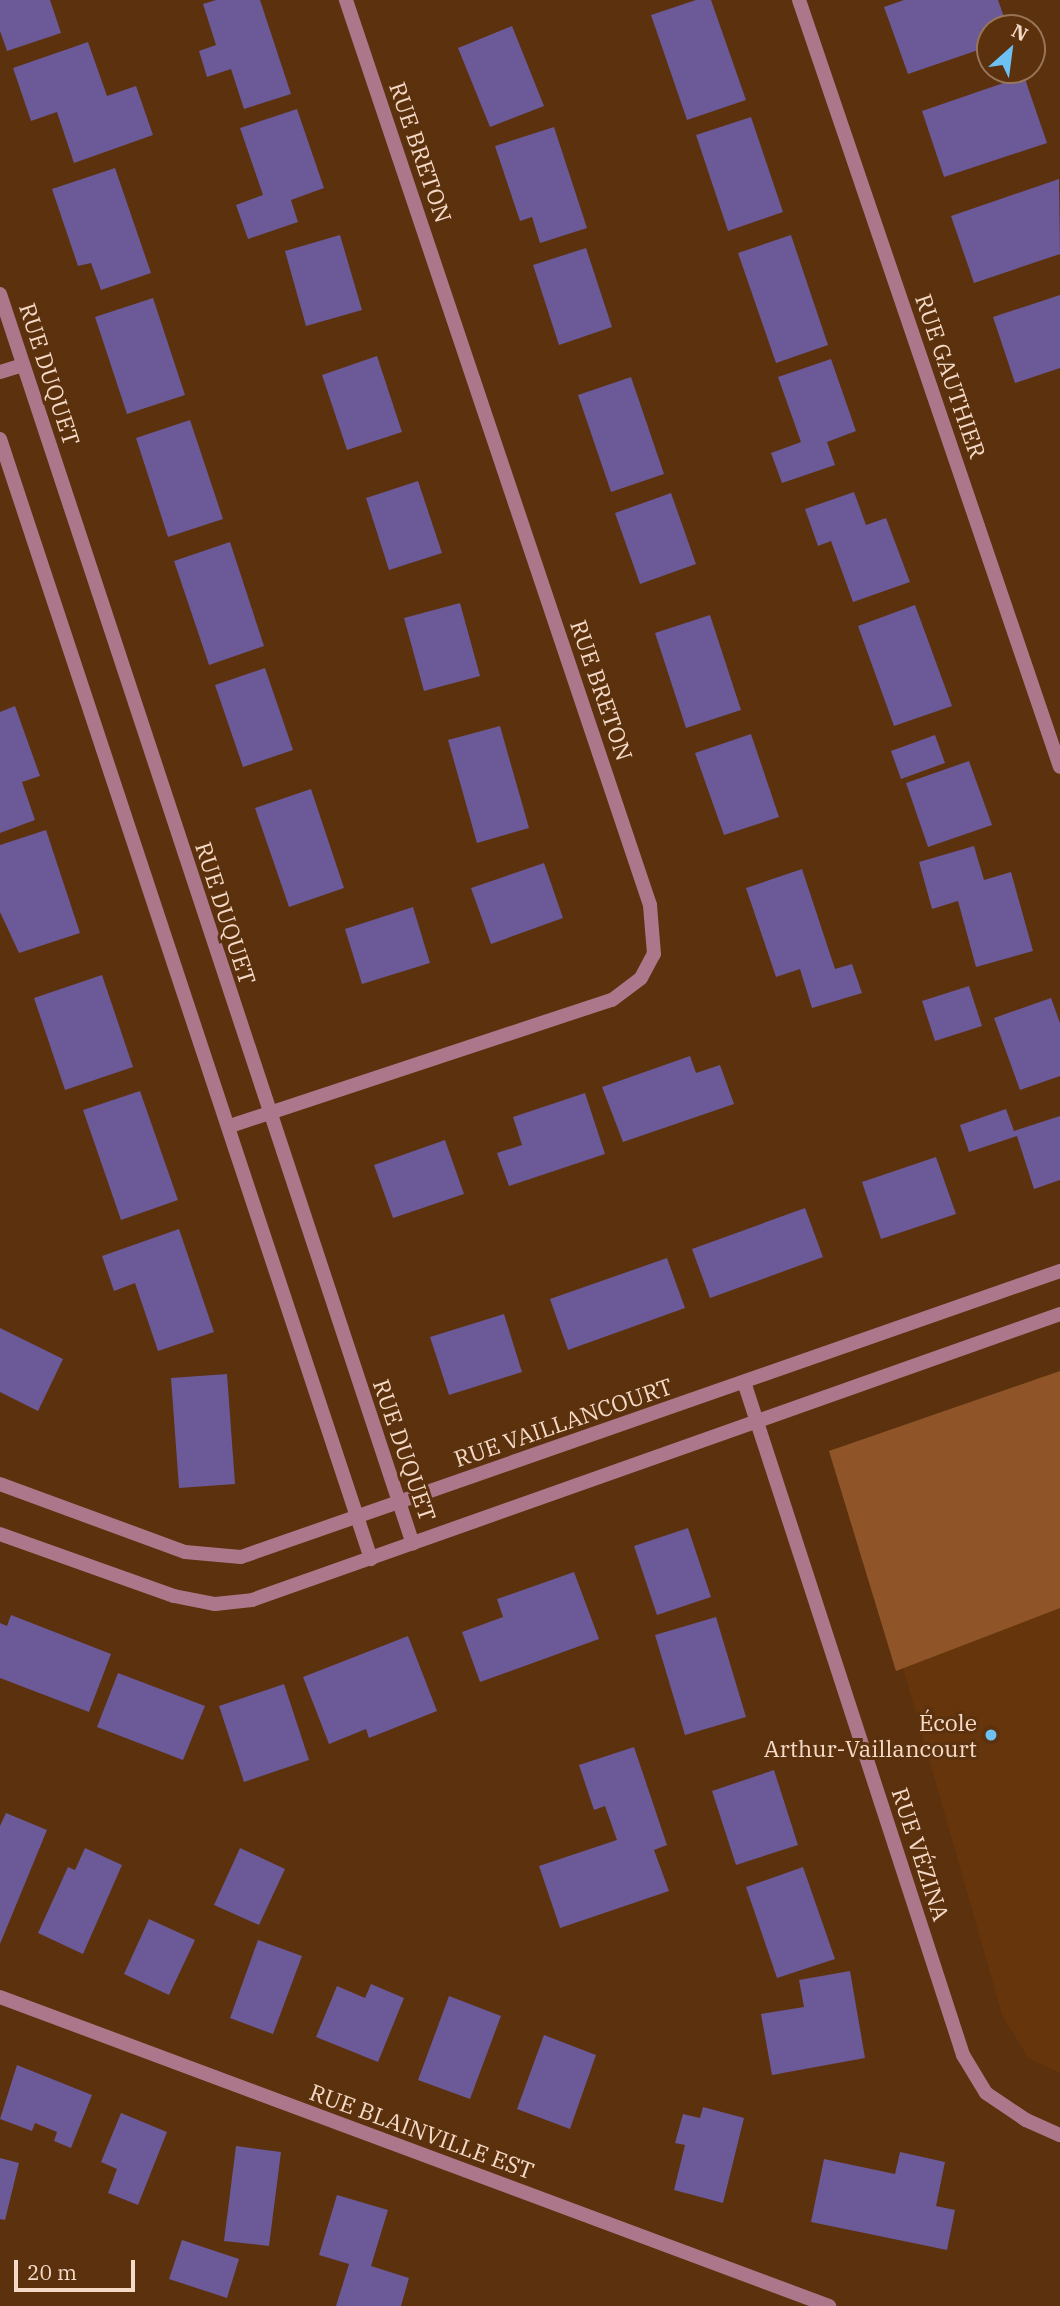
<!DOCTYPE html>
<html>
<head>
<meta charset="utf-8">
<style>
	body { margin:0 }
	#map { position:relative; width:1060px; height:2306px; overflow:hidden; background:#5b310e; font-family:"IBM Plex Serif",serif }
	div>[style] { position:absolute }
	.built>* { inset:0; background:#66350b }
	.green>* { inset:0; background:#8f5529 }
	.building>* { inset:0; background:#6b5998 }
	.minor>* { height:14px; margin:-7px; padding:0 7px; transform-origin:7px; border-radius:7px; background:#ac778a }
	.tertiary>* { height:14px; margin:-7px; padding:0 7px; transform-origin:7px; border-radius:7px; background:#ac778a }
	.dots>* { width:19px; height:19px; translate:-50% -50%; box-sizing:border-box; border:4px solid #5b310e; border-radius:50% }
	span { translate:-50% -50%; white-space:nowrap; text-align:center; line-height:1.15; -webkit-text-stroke:6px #5b310e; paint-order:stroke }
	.street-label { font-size:23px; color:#f5dac8 }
	.poi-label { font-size:23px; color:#f5dac8 }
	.right { translate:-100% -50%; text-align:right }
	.north { position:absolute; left:976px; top:14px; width:70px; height:70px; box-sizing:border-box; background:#5b310e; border:2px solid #997558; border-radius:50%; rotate:28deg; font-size:19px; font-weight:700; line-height:28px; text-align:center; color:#f5dac8 }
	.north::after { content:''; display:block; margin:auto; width:24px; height:32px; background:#6dc2f3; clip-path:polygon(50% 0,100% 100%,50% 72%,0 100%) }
	.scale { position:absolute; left:14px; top:2260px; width:121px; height:32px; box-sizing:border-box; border:4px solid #f5dac8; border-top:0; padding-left:9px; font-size:21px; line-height:24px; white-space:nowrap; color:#f5dac8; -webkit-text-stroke:5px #5b310e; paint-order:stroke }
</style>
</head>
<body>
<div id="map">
	<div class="built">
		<div style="clip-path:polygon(1060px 1381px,1060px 2073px,1028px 2058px,1002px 2015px,842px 1455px)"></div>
	</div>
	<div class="green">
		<div style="clip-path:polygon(1060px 1371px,1060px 1608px,896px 1671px,829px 1451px)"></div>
	</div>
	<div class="building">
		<div style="clip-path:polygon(0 0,50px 0,61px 33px,7px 51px,0 31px)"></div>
		<div style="clip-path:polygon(216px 0,260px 0,291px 94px,244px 109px,231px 69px,207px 77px,199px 51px,216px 45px,203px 4px)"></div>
		<div style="clip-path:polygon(696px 0,711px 0,746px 100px,687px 120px,651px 15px)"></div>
		<div style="clip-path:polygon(904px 0,998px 0,1008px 28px,990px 28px,990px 46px,908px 74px,884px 7px)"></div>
		<div style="clip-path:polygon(512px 26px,544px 106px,490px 127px,458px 48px)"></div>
		<div style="clip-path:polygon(88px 42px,107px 96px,136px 86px,153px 135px,74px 163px,57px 112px,31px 121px,13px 68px)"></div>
		<div style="clip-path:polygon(1024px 76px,1047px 143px,944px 177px,922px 111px)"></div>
		<div style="clip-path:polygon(297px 109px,324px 188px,291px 200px,298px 222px,248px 239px,236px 205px,263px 195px,240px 128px)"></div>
		<div style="clip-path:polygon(751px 117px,783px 212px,728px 231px,696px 135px)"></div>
		<div style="clip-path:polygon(554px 127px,587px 228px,540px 243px,532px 217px,520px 221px,495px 146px)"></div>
		<div style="clip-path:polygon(115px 168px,151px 273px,101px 290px,91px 263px,78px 266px,52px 189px)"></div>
		<div style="clip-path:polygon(1059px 179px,1060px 254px,974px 283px,951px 216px)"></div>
		<div style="clip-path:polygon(340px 235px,362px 310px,306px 326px,285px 251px)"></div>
		<div style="clip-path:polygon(791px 235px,828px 345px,776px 363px,738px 253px)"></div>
		<div style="clip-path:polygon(586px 248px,612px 327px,559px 345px,533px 265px)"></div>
		<div style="clip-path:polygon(1060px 295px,1060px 368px,1015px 383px,993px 317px)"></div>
		<div style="clip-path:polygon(153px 298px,185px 395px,127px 414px,95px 317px)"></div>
		<div style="clip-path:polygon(377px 356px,402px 432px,347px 450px,322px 375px)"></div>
		<div style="clip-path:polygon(831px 359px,856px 431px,827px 442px,835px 465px,782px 483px,771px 453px,801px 442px,778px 377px)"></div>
		<div style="clip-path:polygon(631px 377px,664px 474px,611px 492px,578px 395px)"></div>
		<div style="clip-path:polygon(190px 420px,223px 519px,168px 537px,136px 438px)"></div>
		<div style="clip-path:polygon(418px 481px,442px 553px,389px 570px,366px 498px)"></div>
		<div style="clip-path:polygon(854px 492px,866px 525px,886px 518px,910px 582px,853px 602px,831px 541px,818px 546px,805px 509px)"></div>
		<div style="clip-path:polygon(671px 493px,696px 564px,640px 584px,615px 513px)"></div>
		<div style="clip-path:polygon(230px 542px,264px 646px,209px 665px,174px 561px)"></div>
		<div style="clip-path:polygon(460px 603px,480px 676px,424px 691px,404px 618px)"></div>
		<div style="clip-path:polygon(915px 605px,952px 706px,894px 726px,858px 626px)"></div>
		<div style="clip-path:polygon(710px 615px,741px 710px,686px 728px,655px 633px)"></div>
		<div style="clip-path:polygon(265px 668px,293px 750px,243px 767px,215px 685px)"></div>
		<div style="clip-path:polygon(15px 706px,40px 776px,22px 782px,35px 820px,0 833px,0 712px)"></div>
		<div style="clip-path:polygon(500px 726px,529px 828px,477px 843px,448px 740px)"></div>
		<div style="clip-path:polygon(751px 734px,779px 817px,724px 835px,695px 753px)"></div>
		<div style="clip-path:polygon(935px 735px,945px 763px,901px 779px,891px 751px)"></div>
		<div style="clip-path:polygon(969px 761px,992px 825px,928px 847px,906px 783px)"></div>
		<div style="clip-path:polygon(311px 789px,344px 888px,289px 907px,255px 808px)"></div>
		<div style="clip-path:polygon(46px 830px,80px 933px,19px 953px,0 912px,0 845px)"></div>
		<div style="clip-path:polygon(974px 846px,984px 880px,1011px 872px,1033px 951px,976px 967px,958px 901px,932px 909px,919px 862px)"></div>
		<div style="clip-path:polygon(544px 863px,563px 918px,491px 944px,471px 888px)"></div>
		<div style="clip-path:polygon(802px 869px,835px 969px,852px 964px,862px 993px,812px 1008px,800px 969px,776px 977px,746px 888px)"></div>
		<div style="clip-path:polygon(413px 907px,430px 963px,362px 984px,345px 929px)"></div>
		<div style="clip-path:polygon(102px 975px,133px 1067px,65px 1090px,34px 998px)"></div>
		<div style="clip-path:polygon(969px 986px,982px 1026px,935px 1041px,922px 1001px)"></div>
		<div style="clip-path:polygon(1051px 998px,1060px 1023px,1060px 1076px,1020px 1090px,994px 1018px)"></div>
		<div style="clip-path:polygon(690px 1056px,696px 1073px,720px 1065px,734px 1104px,623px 1142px,602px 1087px)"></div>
		<div style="clip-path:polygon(140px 1091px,178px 1200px,121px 1220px,83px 1110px)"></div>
		<div style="clip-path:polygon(585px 1093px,605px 1154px,509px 1186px,497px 1153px,522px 1145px,513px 1117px)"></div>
		<div style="clip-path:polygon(1006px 1109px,1014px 1131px,1060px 1116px,1060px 1180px,1034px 1189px,1017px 1136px,969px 1152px,960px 1125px)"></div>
		<div style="clip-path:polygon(445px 1140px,464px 1194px,393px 1218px,374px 1165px)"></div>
		<div style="clip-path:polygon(936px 1157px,956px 1214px,881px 1239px,862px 1182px)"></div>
		<div style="clip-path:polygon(805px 1208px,823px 1257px,710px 1298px,692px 1249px)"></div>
		<div style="clip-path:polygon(179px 1229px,214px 1332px,158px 1351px,135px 1283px,114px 1291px,102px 1256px)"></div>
		<div style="clip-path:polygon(667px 1258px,685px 1308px,568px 1350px,550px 1299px)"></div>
		<div style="clip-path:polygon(504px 1314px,522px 1372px,449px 1395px,430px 1337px)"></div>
		<div style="clip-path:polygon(0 1328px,63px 1359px,38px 1411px,0 1392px)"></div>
		<div style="clip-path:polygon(227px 1374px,235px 1484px,179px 1488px,171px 1378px)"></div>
		<div style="clip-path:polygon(688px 1528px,711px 1597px,657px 1615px,634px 1546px)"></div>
		<div style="clip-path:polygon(574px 1572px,599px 1639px,480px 1682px,462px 1632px,503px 1617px,497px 1599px)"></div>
		<div style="clip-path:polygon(11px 1615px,111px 1654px,89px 1712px,0 1678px,0 1623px,7px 1626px)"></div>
		<div style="clip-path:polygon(716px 1617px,746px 1717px,685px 1735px,655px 1635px)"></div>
		<div style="clip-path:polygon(408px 1636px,437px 1711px,369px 1738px,366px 1729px,329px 1744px,303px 1677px)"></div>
		<div style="clip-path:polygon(118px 1673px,205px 1706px,183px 1760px,97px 1727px)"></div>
		<div style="clip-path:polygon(284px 1684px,309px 1760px,244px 1782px,219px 1706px)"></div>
		<div style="clip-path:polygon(634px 1747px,667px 1845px,654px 1850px,669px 1891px,560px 1928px,539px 1866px,617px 1840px,605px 1806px,594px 1810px,579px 1765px)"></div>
		<div style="clip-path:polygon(774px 1770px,798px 1845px,736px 1865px,712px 1791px)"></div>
		<div style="clip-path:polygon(6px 1813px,47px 1830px,0 1944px,0 1826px)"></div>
		<div style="clip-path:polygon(85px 1848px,122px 1865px,83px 1954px,38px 1933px,68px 1867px,75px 1870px)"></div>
		<div style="clip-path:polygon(240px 1848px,285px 1869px,259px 1925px,214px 1905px)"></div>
		<div style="clip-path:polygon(803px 1867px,835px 1959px,777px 1978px,746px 1887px)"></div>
		<div style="clip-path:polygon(149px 1919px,195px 1940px,169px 1995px,124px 1974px)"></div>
		<div style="clip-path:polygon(258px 1940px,302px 1956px,273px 2034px,230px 2018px)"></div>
		<div style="clip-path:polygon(850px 1971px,865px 2058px,772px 2075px,761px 2014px,804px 2007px,799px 1980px)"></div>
		<div style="clip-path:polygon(371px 1984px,404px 1998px,378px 2062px,316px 2037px,337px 1986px,365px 1998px)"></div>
		<div style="clip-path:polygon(449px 1996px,501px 2016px,470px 2099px,418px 2080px)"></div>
		<div style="clip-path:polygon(544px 2035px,596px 2055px,570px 2129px,517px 2109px)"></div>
		<div style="clip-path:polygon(17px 2065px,92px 2095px,71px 2148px,54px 2141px,57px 2132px,35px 2123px,32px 2131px,0 2119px)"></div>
		<div style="clip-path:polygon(703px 2107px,744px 2118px,723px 2203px,674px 2190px,685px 2145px,675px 2143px,683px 2114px,700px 2118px)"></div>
		<div style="clip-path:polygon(121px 2113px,167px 2132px,138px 2205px,108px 2193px,117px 2169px,101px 2162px)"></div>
		<div style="clip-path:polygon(236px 2146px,281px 2152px,269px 2246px,224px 2241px)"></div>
		<div style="clip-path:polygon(900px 2152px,945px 2162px,936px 2206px,955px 2210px,947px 2250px,811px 2222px,824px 2159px,895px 2174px)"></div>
		<div style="clip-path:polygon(0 2158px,19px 2163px,5px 2220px,0 2219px)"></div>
		<div style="clip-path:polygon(337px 2195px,388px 2210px,371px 2266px,409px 2278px,401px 2306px,336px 2306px,349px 2264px,319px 2255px)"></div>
		<div style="clip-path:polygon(182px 2240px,239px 2259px,227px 2298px,169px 2279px)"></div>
	</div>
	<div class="minor">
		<div style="left:799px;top:0;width:810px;rotate:71.21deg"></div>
		<div style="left:0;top:294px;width:1316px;rotate:71.72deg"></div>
		<div style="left:0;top:372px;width:24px;rotate:-17deg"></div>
		<div style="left:0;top:439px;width:1180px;rotate:71.67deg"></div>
		<div style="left:230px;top:1126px;width:402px;rotate:-18.3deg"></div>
		<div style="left:612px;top:1000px;width:36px;rotate:-37deg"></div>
		<div style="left:641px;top:978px;width:27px;rotate:-62deg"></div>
		<div style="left:654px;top:954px;width:49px;rotate:-94.7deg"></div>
		<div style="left:650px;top:905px;width:955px;rotate:-108.57deg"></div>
		<div style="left:744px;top:1382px;width:708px;rotate:71.97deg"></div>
		<div style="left:963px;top:2055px;width:44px;rotate:58.8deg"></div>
		<div style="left:986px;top:2093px;width:48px;rotate:34deg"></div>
		<div style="left:1026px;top:2120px;width:37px;rotate:24deg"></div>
		<div style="left:0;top:1484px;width:197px;rotate:20.2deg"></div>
		<div style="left:185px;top:1552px;width:56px;rotate:5.1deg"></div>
		<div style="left:241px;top:1557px;width:868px;rotate:-19.25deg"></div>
		<div style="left:0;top:1534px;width:185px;rotate:19.6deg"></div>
		<div style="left:174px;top:1596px;width:42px;rotate:11deg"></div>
		<div style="left:215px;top:1604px;width:37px;rotate:-6deg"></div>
		<div style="left:252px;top:1600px;width:857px;rotate:-19.49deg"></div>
	</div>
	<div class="tertiary">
		<div style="left:0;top:1997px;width:885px;rotate:20.44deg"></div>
	</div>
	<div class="dots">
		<div style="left:991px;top:1735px;background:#6dc2f3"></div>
	</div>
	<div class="street-label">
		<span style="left:421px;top:152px;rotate:71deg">RUE BRETON</span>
		<span style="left:50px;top:374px;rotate:72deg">RUE DUQUET</span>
		<span style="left:951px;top:376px;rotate:71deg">RUE GAUTHIER</span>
		<span style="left:602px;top:690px;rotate:71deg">RUE BRETON</span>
		<span style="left:226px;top:913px;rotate:72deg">RUE DUQUET</span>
		<span style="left:563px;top:1422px;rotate:-19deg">RUE VAILLANCOURT</span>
		<span style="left:405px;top:1450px;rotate:71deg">RUE DUQUET</span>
		<span style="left:921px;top:1854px;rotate:72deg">RUE VÉZINA</span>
		<span style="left:422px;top:2131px;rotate:20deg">RUE BLAINVILLE EST</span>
	</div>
	<div class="poi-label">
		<span class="right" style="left:977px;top:1735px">École<br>Arthur-Vaillancourt</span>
	</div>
	<div class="north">N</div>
	<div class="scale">20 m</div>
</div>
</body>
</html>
